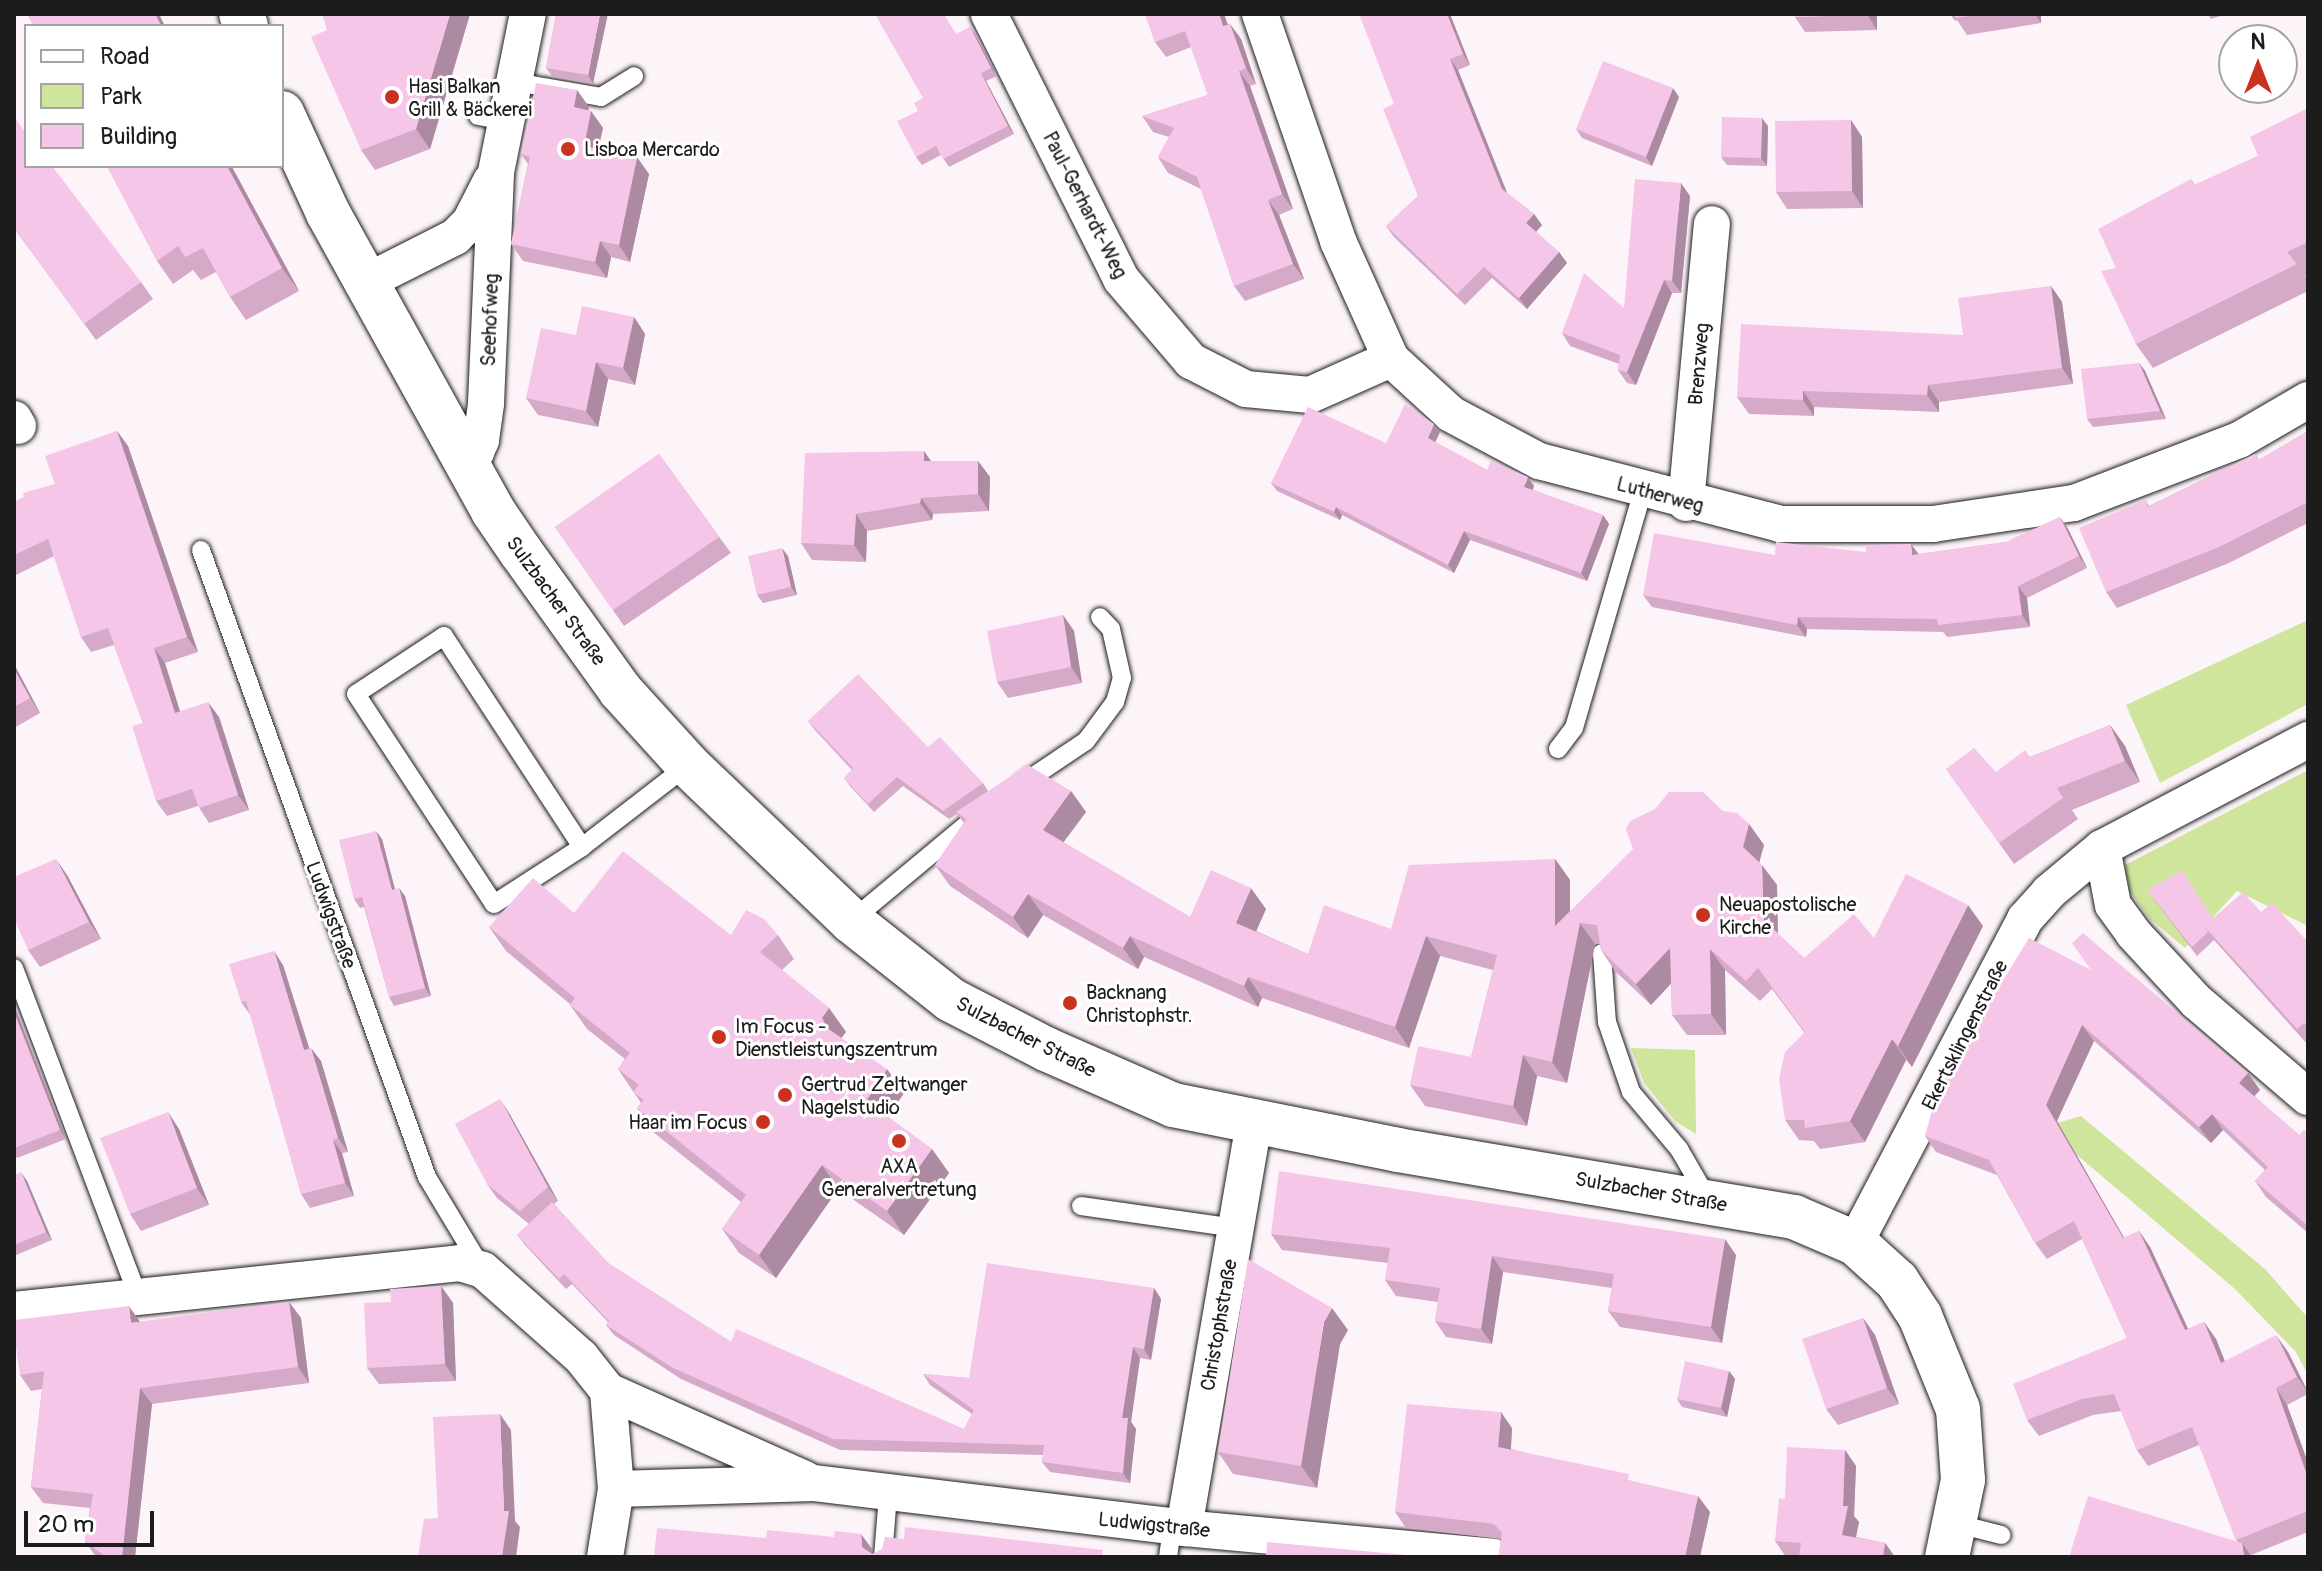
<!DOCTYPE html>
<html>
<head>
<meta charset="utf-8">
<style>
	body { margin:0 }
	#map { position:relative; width:2322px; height:1571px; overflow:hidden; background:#fdf4fa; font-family:Pangolin,sans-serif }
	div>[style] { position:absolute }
	.green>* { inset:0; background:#cee59b }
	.roads { filter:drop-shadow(0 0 2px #1c1c1c) drop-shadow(0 0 2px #1c1c1c) }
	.lane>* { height:18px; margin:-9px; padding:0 9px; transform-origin:9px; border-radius:9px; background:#fff }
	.street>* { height:36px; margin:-18px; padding:0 18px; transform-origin:18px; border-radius:18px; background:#fff }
	.secondary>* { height:44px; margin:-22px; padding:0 22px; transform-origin:22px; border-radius:22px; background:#fff }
	.wall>* { inset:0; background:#d4aac8 }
	.shaded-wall>* { inset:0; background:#ac8ba2 }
	.building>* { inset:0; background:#f6c6e8 }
	.dots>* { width:22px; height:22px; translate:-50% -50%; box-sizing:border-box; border:4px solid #fff; border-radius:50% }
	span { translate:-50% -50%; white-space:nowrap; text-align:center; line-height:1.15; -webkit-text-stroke:6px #fff; paint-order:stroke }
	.poi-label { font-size:20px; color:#1c1c1c }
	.left { translate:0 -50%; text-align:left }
	.right { translate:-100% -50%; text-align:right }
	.street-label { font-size:20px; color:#1c1c1c }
	.frame { position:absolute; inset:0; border:16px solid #1c1c1c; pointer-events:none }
	.legend { position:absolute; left:24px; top:24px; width:260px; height:144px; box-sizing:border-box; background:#fff; border:2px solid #a4a4a4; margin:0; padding:10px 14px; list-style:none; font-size:24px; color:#1c1c1c }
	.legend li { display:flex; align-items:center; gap:16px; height:40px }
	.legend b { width:40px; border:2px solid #a4a4a4 }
	.north { position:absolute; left:2218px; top:24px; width:80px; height:80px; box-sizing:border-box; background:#fff; border:2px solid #a4a4a4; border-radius:50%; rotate:0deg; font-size:22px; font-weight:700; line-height:32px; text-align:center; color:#1c1c1c }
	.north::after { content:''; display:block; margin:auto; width:28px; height:36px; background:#c8321e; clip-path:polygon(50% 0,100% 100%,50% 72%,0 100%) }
	.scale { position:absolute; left:24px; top:1511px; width:130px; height:36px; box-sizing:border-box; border:4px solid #1c1c1c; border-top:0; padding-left:10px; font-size:24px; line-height:28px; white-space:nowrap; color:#1c1c1c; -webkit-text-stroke:6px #fff; paint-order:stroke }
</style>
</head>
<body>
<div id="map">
	<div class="green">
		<div style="clip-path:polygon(2308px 620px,2308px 704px,2160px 783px,2126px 705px)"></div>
		<div style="clip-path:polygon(2308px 770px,2308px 926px,2237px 891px,2185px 948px,2150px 919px,2130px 892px,2125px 865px)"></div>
		<div style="clip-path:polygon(1631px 1048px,1695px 1050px,1696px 1134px,1675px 1121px,1644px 1083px)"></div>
		<div style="clip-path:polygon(2081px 1116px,2265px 1269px,2308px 1318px,2308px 1375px,2296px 1352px,2235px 1289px,2044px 1127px)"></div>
	</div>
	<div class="roads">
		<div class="lane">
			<div style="left:515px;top:82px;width:87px;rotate:9.9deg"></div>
			<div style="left:601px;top:97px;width:39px;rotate:-32deg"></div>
			<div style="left:478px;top:116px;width:29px;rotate:10deg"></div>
			<div style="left:201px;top:550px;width:666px;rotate:70.18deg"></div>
			<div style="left:427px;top:1177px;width:105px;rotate:59deg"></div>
			<div style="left:1558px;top:749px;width:26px;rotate:-53deg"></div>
			<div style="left:1574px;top:728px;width:247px;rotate:-73.8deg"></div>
			<div style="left:1022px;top:784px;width:77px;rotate:-33.9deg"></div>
			<div style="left:1086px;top:741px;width:49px;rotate:-53.4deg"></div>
			<div style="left:1115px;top:702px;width:25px;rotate:-74deg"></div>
			<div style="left:1122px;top:678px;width:50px;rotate:-102.7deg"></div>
			<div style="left:1111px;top:629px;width:16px;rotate:-133deg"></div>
			<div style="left:582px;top:847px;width:252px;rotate:-123.2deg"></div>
			<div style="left:444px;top:636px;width:105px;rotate:146.6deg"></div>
			<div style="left:356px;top:694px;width:251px;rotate:56.7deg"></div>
			<div style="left:494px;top:904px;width:105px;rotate:-32.9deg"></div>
			<div style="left:582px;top:847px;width:134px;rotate:-37.7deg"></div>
			<div style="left:851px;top:921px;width:173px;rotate:-39.8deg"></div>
			<div style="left:1602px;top:953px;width:69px;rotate:85.9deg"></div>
			<div style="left:1607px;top:1022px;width:74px;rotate:71.1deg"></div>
			<div style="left:1631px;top:1092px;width:75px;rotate:49.9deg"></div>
			<div style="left:1679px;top:1149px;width:58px;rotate:59.9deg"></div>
			<div style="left:14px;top:968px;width:352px;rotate:69.3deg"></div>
			<div style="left:1081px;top:1206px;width:157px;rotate:8.1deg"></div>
			<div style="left:1954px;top:1523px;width:49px;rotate:14.3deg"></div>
			<div style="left:883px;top:1557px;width:62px;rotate:-85.4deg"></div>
			<div style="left:1168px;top:1557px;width:30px;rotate:-82deg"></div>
		</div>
		<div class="street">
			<div style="left:989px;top:14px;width:296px;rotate:63.5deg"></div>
			<div style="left:1121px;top:279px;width:108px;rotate:49.5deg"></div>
			<div style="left:1191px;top:361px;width:62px;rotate:27deg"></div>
			<div style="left:1246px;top:389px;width:64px;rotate:5.4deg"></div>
			<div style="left:1310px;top:395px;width:89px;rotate:-24deg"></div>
			<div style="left:1260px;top:14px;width:240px;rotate:71deg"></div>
			<div style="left:1338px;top:241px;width:129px;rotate:65.8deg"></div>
			<div style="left:1391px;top:359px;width:81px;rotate:42.5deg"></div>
			<div style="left:1451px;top:414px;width:100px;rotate:28.1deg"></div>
			<div style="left:1539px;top:461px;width:249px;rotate:14.6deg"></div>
			<div style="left:1780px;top:524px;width:153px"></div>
			<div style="left:1933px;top:524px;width:143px;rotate:-8.5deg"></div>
			<div style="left:2074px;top:503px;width:177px;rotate:-20.9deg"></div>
			<div style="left:2239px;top:440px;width:80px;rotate:-30.1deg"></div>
			<div style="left:366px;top:282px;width:100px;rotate:-26.8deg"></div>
			<div style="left:455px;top:237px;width:21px;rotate:-45deg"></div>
			<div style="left:470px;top:222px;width:46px;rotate:-62.9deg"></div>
			<div style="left:14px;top:419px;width:8px;rotate:60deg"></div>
			<div style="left:464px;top:459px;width:14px;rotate:-30deg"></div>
			<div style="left:476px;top:452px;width:13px;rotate:-67deg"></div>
			<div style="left:481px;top:440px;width:37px;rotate:-82deg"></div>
			<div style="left:486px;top:403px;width:231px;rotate:-87.5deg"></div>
			<div style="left:496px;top:172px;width:161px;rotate:-78.6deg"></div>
			<div style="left:1686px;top:503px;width:280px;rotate:-84.7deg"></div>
			<div style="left:2102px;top:848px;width:58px;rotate:79.1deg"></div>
			<div style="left:2113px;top:905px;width:34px;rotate:54deg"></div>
			<div style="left:2133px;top:933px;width:94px;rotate:47.2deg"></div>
			<div style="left:2197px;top:1002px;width:146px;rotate:40.6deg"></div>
			<div style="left:1855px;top:1243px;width:366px;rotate:-62.3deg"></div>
			<div style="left:2025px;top:919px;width:36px;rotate:-48deg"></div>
			<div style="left:2049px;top:892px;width:69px;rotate:-39.7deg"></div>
			<div style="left:2102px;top:848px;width:233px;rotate:-27.7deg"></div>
			<div style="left:14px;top:1310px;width:448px;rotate:-6deg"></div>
			<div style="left:460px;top:1263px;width:24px;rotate:17deg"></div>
			<div style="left:483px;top:1270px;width:131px;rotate:41.6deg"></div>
			<div style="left:581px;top:1357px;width:43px;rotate:51.5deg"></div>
			<div style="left:608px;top:1391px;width:216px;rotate:24.1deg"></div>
			<div style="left:616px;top:1489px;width:198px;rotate:-1.7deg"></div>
			<div style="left:814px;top:1483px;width:373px;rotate:6.9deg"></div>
			<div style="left:1184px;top:1528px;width:311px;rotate:5.3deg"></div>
			<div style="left:1184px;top:1528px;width:412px;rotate:-80.2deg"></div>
			<div style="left:605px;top:1557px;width:69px;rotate:-80.8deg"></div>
			<div style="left:616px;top:1489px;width:98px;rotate:-94.7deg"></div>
		</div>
		<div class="secondary">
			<div style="left:241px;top:14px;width:13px;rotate:67deg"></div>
			<div style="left:282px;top:113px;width:110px;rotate:65.3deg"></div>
			<div style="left:328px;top:213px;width:341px;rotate:61deg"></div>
			<div style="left:493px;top:511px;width:50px;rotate:55.7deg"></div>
			<div style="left:521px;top:552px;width:170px;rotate:54.3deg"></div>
			<div style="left:620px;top:690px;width:101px;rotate:47.8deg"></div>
			<div style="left:688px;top:765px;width:226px;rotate:43.7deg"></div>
			<div style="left:851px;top:921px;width:127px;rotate:38.3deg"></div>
			<div style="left:951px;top:1000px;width:109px;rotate:27.3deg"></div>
			<div style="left:1048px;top:1050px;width:137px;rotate:23.7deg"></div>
			<div style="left:1173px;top:1105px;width:229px;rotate:11.3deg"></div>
			<div style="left:1398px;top:1150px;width:402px;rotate:9.6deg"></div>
			<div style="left:1794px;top:1217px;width:66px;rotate:23.1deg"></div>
			<div style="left:1855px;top:1243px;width:57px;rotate:42.1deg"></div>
			<div style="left:1897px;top:1281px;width:42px;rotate:56.7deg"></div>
			<div style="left:1920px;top:1316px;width:100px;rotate:67.8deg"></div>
			<div style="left:1958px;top:1409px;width:71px;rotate:86deg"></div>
			<div style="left:1963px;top:1480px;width:79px;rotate:101.7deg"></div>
		</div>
	</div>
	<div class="wall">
		<div style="clip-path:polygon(470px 14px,430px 149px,375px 170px,361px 150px)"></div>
		<div style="clip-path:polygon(556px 14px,593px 84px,552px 76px,546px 68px)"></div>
		<div style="clip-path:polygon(1145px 14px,1230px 24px,1241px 39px,1256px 84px,1250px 86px,1293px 209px,1279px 215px,1304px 279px,1245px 301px,1234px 286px,1201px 189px,1168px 173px,1158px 157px,1169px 137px,1153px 132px,1142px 116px,1208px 95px,1191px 47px,1166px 57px,1155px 42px)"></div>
		<div style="clip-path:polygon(1450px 14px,1470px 65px,1458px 70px,1507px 193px,1534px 214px,1542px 225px,1536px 232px,1559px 252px,1567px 263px,1527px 309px,1492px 278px,1465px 305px,1394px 237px,1386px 226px,1418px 196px,1394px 104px)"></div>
		<div style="clip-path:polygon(1877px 14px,1877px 30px,1805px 32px,1795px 17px)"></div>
		<div style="clip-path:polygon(1950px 14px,2041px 14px,2041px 23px,1967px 35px,1957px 20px,1955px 21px)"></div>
		<div style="clip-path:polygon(2208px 14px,2227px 14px,2211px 19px)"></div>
		<div style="clip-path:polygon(970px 27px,976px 36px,997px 76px,986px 81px,1014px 134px,949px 167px,941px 155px,922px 165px,916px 157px,918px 111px,923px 98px,957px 34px)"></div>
		<div style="clip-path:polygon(577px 90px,589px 107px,588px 110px,591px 111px,603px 128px,598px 149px,649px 174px,630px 262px,611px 257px,607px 278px,523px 261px,511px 244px,528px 164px,521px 154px)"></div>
		<div style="clip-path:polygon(1679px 97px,1652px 166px,1582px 138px,1576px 129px)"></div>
		<div style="clip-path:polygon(2308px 108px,2308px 275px,2305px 276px,2308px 281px,2308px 291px,2153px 368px,2136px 344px,2116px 268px,2191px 179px,2195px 185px,2258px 156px)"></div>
		<div style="clip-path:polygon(1851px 120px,1862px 137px,1863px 208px,1787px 209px,1776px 192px)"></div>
		<div style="clip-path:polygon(1768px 126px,1767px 166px,1727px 165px,1721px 157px)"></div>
		<div style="clip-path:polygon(107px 166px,235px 166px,232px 167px,299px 291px,246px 320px,230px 297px,216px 272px,201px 280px,193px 270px,173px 284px,157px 261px)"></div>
		<div style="clip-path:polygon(1690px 196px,1681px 293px,1672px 293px,1636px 385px,1627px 383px,1618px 370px,1619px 364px,1570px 346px,1562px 333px,1624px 308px)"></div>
		<div style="clip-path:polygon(14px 228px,141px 282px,153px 299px,96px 340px)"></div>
		<div style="clip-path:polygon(2051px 286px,2062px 302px,2073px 384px,1939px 402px,1939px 412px,1814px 407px,1814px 416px,1749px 414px,1737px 397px,1963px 335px)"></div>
		<div style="clip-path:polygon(634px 317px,645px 334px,635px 385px,608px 379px,598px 427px,538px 415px,526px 398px,576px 335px)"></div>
		<div style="clip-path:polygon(2139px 363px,2145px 371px,2166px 419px,2093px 427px,2087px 419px)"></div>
		<div style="clip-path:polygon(117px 431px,128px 446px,198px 652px,165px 663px,180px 711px,219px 717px,249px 810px,209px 823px,198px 806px,167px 816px,156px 801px,143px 723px,114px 645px,91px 652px,81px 637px,54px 556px,14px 576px,14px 502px,55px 484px)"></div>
		<div style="clip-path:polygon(2308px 431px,2308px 523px,2229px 563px,2117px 608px,2106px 592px,2145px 500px,2149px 506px,2255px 454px,2259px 460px)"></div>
		<div style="clip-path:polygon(1440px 432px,1435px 442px,1487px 470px,1534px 486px,1533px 490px,1603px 515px,1609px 524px,1587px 581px,1470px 540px,1454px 573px,1342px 515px,1340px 520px,1277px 491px,1271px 483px,1386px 443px)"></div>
		<div style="clip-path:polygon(924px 451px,930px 461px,978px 461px,990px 477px,989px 511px,933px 514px,932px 520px,867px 531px,866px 562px,812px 560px,801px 543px)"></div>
		<div style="clip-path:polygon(659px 454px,731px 553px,624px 626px,555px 527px)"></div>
		<div style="clip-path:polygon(2060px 517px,2068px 529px,2087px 568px,2027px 598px,2030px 627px,1947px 637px,1943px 632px,1807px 629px,1806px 637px,1652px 607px,1643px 595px,1775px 555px,1918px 554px,2006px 542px)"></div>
		<div style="clip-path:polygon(788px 556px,797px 595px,763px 603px,757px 595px)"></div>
		<div style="clip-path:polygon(1063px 615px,1074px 631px,1082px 683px,1008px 698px,997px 682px)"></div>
		<div style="clip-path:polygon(14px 664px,40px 713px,14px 728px)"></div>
		<div style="clip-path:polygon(808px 721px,928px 747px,983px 783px,988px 791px,1071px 791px,1086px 812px,1063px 842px,1190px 917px,1266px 909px,1256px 931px,1308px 954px,1391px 929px,1555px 859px,1570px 880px,1570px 912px,1723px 811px,1749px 824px,1764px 845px,1759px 862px,1777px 885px,1778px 934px,1804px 958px,1874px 938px,1983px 926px,1912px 1067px,1906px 1060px,1865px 1142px,1820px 1149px,1814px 1141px,1799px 1140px,1785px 1120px,1804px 1032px,1772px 989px,1760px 1001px,1725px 970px,1726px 1035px,1687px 1035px,1672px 1015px,1671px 983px,1651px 1005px,1615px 971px,1601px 950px,1600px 944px,1595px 944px,1567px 1083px,1537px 1076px,1527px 1126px,1425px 1106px,1410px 1085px,1471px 1057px,1493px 970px,1440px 956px,1409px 1048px,1262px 998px,1258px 1007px,1144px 957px,1138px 969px,1043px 915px,1028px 938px,950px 886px,935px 865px,964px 823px,957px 814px,949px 819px,903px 786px,874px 812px,850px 786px,844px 778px,852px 770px,814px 729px)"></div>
		<div style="clip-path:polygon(2110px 725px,2125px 746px,2140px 782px,2072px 810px,2078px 819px,2014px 864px,1946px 769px,1996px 772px,2030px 757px)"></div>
		<div style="clip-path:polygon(382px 839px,395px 889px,405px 896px,431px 996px,394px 1006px,389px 997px,364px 907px,360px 908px,354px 899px)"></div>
		<div style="clip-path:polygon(67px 875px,101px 939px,40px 967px,28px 950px)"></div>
		<div style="clip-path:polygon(2153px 898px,2213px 918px,2261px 912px,2308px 942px,2308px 1045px,2214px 940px,2197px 956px)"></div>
		<div style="clip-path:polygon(574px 913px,731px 935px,778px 935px,794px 959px,782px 970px,829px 1008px,846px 1032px,841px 1038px,904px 1093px,888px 1117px,932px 1149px,949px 1173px,904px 1235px,838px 1189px,776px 1278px,739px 1253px,722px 1229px,741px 1202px,653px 1132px,637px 1108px,641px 1103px,618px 1069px,625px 1059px,587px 1029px,570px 1005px,570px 1004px,506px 951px,489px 927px)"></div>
		<div style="clip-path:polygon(2029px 938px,2248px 1073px,2260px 1090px,2254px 1096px,2299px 1135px,2308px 1133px,2308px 1233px,2266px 1197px,2255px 1181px,2265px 1170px,2223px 1130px,2211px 1143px,2094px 1041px,2057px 1121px,2124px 1238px,2139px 1231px,2150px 1247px,2188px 1329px,2204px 1322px,2216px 1339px,2225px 1361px,2288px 1352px,2308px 1392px,2308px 1394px,2287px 1405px,2308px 1463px,2308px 1532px,2251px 1555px,2236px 1540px,2199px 1445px,2148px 1466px,2137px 1450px,2121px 1411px,2093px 1415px,2039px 1436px,2027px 1420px,2127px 1338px,2082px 1239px,2047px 1259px,2035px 1243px,1997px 1175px,1936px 1152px,1925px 1136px)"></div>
		<div style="clip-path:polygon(283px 965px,309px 1049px,321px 1061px,348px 1152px,342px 1153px,354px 1196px,310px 1208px,301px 1194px,251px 1016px,241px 1002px)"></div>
		<div style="clip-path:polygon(14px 1005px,66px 1139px,17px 1158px,14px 1153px)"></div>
		<div style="clip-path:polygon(509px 1113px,558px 1201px,554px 1204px,608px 1263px,731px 1342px,964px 1429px,972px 1414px,930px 1385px,923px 1374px,969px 1378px,1154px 1288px,1161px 1299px,1151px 1360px,1140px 1358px,1131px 1422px,1136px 1429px,1130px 1483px,1050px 1472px,1042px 1462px,1043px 1455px,840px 1450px,681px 1379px,614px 1335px,606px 1325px,608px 1322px,572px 1284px,566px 1289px,525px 1245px,517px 1235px,529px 1224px,497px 1198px,487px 1184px)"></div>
		<div style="clip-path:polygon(179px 1129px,209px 1205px,141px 1231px,130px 1214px)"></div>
		<div style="clip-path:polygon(14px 1175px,27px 1181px,52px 1240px,14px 1256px)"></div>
		<div style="clip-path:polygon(1271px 1234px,1736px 1255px,1722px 1343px,1620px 1327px,1608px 1311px,1612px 1288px,1503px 1272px,1492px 1344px,1446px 1337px,1435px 1321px,1438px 1302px,1396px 1296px,1385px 1280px,1388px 1263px,1282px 1250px)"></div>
		<div style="clip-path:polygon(441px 1286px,453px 1303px,456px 1381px,379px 1384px,367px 1368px,391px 1302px)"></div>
		<div style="clip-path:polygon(289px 1302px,301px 1318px,309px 1383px,152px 1404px,135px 1557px,96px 1557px,85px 1541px,90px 1508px,43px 1503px,31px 1487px,42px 1389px,31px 1391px,20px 1375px,140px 1322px)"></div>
		<div style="clip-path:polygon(1863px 1318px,1875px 1335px,1899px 1404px,1838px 1425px,1826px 1409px)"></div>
		<div style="clip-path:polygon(1348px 1330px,1340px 1344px,1317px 1488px,1233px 1474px,1218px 1452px)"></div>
		<div style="clip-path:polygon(1729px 1371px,1735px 1379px,1727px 1417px,1682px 1407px,1677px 1399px)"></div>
		<div style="clip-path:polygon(1512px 1428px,1511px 1449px,1635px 1482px,1710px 1512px,1499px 1554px,1501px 1539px,1406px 1528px,1395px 1512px)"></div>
		<div style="clip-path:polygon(1845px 1450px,1856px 1466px,1854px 1516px,1859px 1522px,1856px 1537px,1885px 1543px,1895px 1557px,1786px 1557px,1775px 1541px,1785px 1499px)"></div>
	</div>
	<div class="shaded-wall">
		<div style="clip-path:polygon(155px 14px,159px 14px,165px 26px,161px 26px)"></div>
		<div style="clip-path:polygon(450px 14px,470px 14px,430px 149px,416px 129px)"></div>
		<div style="clip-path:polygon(600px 14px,608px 14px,593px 84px,588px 75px)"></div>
		<div style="clip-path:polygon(1219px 14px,1224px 14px,1234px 41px,1223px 26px)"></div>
		<div style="clip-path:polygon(1447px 14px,1450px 14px,1470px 65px,1463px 54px)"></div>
		<div style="clip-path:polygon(1867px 14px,1877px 14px,1877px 30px)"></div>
		<div style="clip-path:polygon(2035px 14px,2041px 14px,2041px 23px)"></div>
		<div style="clip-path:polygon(1230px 24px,1241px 39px,1256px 84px,1246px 68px)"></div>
		<div style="clip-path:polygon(970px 27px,976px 36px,997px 76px,991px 68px)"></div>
		<div style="clip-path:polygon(1450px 59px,1458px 70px,1510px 200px,1502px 189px)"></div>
		<div style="clip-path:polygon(1239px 71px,1250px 86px,1293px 209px,1282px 194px)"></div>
		<div style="clip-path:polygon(981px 73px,986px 81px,1014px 134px,1008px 126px)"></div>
		<div style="clip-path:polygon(1673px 88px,1679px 97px,1652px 166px,1646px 157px)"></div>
		<div style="clip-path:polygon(577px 90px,589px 107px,585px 124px,574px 107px)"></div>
		<div style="clip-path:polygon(591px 111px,603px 128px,595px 163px,584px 146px)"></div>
		<div style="clip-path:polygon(1762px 118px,1768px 126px,1767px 166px,1761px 158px)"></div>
		<div style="clip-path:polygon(1851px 120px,1862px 137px,1863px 208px,1852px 191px)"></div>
		<div style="clip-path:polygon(637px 157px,649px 174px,630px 262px,619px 245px)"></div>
		<div style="clip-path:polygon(227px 166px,231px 166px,232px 167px,299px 291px,282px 268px)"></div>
		<div style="clip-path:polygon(1681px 183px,1690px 196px,1681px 293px,1672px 281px)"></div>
		<div style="clip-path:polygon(1268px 200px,1279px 215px,1304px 279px,1293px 264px)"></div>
		<div style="clip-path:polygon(1534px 214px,1542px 225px,1534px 234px,1526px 223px)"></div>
		<div style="clip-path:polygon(600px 241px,611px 257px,607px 278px,595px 262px)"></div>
		<div style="clip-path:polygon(1559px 252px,1567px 263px,1527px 309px,1519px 298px)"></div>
		<div style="clip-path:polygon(1664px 280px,1672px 293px,1636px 385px,1627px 372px)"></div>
		<div style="clip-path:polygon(2051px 286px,2062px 302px,2073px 384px,2062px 368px)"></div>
		<div style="clip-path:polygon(634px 317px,645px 334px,635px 385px,623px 368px)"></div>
		<div style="clip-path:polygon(596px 362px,608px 379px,598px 427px,586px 411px)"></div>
		<div style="clip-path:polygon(2139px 363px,2145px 371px,2166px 419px,2160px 411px)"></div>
		<div style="clip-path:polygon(1928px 385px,1939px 402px,1939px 412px,1927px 395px)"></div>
		<div style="clip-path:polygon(1803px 391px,1814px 407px,1814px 416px,1803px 400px)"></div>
		<div style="clip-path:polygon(1434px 424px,1440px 432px,1433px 447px,1428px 438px)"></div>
		<div style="clip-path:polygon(117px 431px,128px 446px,198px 652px,187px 637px)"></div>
		<div style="clip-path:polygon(924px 451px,936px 468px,924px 461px)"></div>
		<div style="clip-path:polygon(978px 461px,990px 477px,989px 511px,978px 494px)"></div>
		<div style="clip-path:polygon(1528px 477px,1534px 486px,1530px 496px,1524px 487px)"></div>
		<div style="clip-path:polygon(921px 498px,933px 514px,932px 520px,920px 503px)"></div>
		<div style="clip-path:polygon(1336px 507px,1342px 515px,1340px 520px,1334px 512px)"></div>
		<div style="clip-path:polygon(856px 514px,867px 531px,866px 562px,854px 545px)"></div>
		<div style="clip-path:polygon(1603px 515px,1609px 524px,1587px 581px,1581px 573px)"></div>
		<div style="clip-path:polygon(2060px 517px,2068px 529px,2087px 568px,2079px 556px)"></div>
		<div style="clip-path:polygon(1464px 531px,1470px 540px,1454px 573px,1448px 565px)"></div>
		<div style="clip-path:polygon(1911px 544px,1920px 556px,1912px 555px)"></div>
		<div style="clip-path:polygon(782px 548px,788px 556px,797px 595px,791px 587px)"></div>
		<div style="clip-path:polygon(2018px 586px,2027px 598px,2030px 627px,2022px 615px)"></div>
		<div style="clip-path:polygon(1063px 615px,1074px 631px,1082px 683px,1071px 667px)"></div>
		<div style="clip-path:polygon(1798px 617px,1807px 629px,1806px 637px,1797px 625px)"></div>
		<div style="clip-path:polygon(154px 648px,165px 663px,185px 728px,175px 713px)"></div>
		<div style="clip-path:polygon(14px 664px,40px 713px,30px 698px,14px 669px)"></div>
		<div style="clip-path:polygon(208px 702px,219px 717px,249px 810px,238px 795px)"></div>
		<div style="clip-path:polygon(2110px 725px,2125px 746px,2140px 782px,2125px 761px)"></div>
		<div style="clip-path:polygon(1071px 791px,1086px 812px,1057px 851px,1043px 830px)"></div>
		<div style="clip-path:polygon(1749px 824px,1764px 845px,1758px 867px,1743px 847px)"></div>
		<div style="clip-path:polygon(376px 831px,382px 839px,397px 898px,392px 890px)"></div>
		<div style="clip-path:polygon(56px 859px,67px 875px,101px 939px,89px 922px)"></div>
		<div style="clip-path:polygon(1555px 859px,1570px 880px,1570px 946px,1555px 926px)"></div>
		<div style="clip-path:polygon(1762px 865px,1777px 885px,1778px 941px,1764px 920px)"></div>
		<div style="clip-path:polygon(399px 888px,405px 896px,431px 996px,425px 988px)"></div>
		<div style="clip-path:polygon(1251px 888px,1266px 909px,1251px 943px,1236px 923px)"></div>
		<div style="clip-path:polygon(1028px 894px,1043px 915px,1028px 938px,1013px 917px)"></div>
		<div style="clip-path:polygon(1968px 905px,1983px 926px,1912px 1067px,1898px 1046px)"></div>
		<div style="clip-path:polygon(1580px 923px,1595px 944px,1567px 1083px,1552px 1062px)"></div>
		<div style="clip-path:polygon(1130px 936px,1144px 957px,1138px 969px,1123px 948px)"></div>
		<div style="clip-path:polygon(1426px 936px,1440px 956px,1409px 1048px,1395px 1027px)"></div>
		<div style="clip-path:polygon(1670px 948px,1685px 969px,1651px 1005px,1636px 984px)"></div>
		<div style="clip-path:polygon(1710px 949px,1725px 970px,1726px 1035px,1711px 1014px)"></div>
		<div style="clip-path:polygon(274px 951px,283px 965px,314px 1063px,304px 1050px)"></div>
		<div style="clip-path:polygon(1248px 977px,1262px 998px,1258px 1007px,1244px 986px)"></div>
		<div style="clip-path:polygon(14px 1005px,66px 1139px,60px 1130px,14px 1012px)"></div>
		<div style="clip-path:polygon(829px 1008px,846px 1032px,838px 1042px,827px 1028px,822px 1018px)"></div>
		<div style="clip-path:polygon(2082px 1025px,2094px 1041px,2057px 1121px,2134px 1255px,2123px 1238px,2046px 1105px)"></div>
		<div style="clip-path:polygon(1892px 1039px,1906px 1060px,1865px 1142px,1850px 1121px)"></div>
		<div style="clip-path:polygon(311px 1048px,321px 1061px,348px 1152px,338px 1138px)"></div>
		<div style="clip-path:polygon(1523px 1055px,1537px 1076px,1527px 1126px,1513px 1106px)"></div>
		<div style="clip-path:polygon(887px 1069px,904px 1093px,883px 1125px,866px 1101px)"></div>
		<div style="clip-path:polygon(2248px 1073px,2260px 1090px,2251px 1100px,2239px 1083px)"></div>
		<div style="clip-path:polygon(500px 1099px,509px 1113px,558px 1201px,548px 1187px)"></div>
		<div style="clip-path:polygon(168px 1112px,179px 1129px,209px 1205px,197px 1188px)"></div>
		<div style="clip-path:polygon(2212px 1114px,2223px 1130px,2211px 1143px,2199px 1127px)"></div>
		<div style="clip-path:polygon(333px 1140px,342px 1153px,354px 1196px,345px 1183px)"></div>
		<div style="clip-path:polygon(932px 1149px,949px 1173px,904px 1235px,887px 1211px)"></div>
		<div style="clip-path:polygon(822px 1165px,838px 1189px,776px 1278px,759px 1255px)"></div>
		<div style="clip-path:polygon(21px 1172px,27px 1181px,52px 1240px,46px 1232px)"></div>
		<div style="clip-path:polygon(2139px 1231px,2150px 1247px,2196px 1346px,2185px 1330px)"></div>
		<div style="clip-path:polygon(1725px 1239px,1736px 1255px,1722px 1343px,1711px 1327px)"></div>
		<div style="clip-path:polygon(1492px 1256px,1503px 1272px,1492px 1344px,1481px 1329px)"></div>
		<div style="clip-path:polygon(441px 1286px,453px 1303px,456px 1381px,445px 1364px)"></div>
		<div style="clip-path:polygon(1154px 1288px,1161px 1299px,1151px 1360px,1144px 1349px)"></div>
		<div style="clip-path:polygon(289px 1302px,301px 1318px,309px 1383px,298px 1367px)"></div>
		<div style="clip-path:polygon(129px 1306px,140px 1322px,131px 1323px)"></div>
		<div style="clip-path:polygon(1332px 1308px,1348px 1330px,1340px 1344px,1317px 1488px,1301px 1466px,1324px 1322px)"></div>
		<div style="clip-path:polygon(1863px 1318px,1875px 1335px,1899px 1404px,1887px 1388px)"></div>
		<div style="clip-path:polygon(2204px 1322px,2216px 1339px,2232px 1380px,2221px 1363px)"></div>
		<div style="clip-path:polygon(2276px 1335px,2288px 1352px,2308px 1392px,2297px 1377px)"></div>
		<div style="clip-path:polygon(1133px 1347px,1140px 1358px,1131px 1422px,1136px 1429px,1130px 1483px,1123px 1473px,1122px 1418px)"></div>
		<div style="clip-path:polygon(1729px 1371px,1735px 1379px,1727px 1417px,1721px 1408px)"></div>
		<div style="clip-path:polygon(140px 1388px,152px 1404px,135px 1557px,122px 1557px)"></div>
		<div style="clip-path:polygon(2276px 1388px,2287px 1405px,2308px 1463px,2308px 1478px)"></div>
		<div style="clip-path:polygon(1501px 1412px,1512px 1428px,1510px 1463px,1498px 1447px)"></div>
		<div style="clip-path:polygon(500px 1414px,511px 1430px,515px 1521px,520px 1527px,516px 1557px,502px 1557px,504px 1511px)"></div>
		<div style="clip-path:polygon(1845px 1450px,1856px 1466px,1854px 1516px,1859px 1522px,1853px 1551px,1842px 1535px)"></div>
		<div style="clip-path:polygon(1698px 1496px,1710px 1512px,1700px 1557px,1685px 1557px)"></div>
		<div style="clip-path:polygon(861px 1534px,872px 1549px,872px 1557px,862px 1547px)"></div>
		<div style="clip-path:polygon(1885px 1543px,1895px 1557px,1883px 1557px)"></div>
		<div style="clip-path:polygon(2242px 1543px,2252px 1557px,2244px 1557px)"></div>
	</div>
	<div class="building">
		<div style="clip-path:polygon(27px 14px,155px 14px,161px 26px,33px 26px)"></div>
		<div style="clip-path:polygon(322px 14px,450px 14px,416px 129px,361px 150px,311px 37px,327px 30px)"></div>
		<div style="clip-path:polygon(556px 14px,600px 14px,588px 75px,546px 68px)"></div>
		<div style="clip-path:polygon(875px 14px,944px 14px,956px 34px,970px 27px,991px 68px,981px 73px,1008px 126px,943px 159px,936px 146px,916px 157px,897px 121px,918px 111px,914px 103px,923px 98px)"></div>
		<div style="clip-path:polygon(1145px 14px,1219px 14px,1223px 26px,1230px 24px,1246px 68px,1239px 71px,1282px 194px,1268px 200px,1293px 264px,1234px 286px,1197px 177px,1158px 157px,1174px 128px,1142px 116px,1208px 95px,1185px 31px,1155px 42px)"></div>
		<div style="clip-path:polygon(1359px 14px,1447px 14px,1463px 54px,1450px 59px,1502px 189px,1534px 214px,1526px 223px,1559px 252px,1519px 298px,1484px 267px,1457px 294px,1386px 226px,1418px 196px,1383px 109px,1394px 104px)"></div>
		<div style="clip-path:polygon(1795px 14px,1867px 14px,1867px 15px,1795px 17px)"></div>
		<div style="clip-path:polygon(1955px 14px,1984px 14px,1955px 18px)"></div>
		<div style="clip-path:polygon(1603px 61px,1673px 88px,1646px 157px,1576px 129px)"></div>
		<div style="clip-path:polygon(536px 83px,577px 90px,574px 107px,591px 111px,584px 146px,637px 157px,619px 245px,600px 241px,595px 262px,511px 244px,530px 157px,521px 154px)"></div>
		<div style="clip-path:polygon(2308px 108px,2308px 242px,2287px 252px,2297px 264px,2136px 344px,2101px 271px,2116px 268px,2098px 229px,2191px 179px,2194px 185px,2258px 156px,2250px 137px)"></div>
		<div style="clip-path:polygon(14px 117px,26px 133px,26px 166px,52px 166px,141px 282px,84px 324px,14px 227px)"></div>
		<div style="clip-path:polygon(1722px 117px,1762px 118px,1761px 158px,1721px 157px)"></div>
		<div style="clip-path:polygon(1851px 120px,1852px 191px,1776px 192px,1775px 121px)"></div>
		<div style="clip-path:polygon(107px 166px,227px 166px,282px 268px,230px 297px,203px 248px,185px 257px,178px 246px,157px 261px)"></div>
		<div style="clip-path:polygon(1635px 179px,1681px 183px,1672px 281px,1664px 280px,1627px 372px,1618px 370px,1620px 355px,1562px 333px,1584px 273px,1624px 308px)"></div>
		<div style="clip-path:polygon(2051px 286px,2062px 368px,1928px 385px,1927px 395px,1803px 391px,1803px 400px,1737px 397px,1741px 324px,1963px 335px,1958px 298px)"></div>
		<div style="clip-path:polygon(582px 306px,634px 317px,623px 368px,596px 362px,586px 411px,526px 398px,541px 328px,576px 335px)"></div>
		<div style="clip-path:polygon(2139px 363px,2160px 411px,2087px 419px,2081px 369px)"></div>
		<div style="clip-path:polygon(1405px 404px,1434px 424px,1428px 438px,1487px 470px,1491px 461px,1528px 477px,1524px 487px,1603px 515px,1581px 573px,1464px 531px,1448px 565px,1336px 507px,1334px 512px,1271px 483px,1308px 407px,1386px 443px)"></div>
		<div style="clip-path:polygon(117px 431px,187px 637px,154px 648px,175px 713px,208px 702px,238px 795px,199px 808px,192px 789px,156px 801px,132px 726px,143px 723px,108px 628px,81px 637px,48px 539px,14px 555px,14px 502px,24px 497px,23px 493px,55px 484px,45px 456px)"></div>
		<div style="clip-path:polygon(2308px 431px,2308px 502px,2219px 547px,2106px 592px,2079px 528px,2145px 500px,2148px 507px,2255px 454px,2258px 460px)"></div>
		<div style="clip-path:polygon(924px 451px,924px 461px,978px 461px,978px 494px,921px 498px,920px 503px,856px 514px,854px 545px,801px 543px,805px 453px)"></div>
		<div style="clip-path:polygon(659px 454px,719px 537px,613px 610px,555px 527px)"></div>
		<div style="clip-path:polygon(2060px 517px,2079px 556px,2018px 586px,2022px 615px,1938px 625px,1937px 619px,1798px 617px,1797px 625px,1643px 595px,1654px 533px,1775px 555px,1776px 542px,1866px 552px,1866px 545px,1911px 544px,1912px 555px,2006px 542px)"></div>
		<div style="clip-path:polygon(782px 548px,791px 587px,757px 595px,748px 556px)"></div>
		<div style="clip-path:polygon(1063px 615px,1071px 667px,997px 682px,987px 631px)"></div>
		<div style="clip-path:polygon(14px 669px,30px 698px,14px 707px)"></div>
		<div style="clip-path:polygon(858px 674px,928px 747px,940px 737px,983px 783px,943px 811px,897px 777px,868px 804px,844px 778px,853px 768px,808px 721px)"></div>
		<div style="clip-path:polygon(2110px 725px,2125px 761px,2057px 788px,2063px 798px,1999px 843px,1946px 769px,1974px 748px,1996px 772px,2025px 750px,2030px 757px)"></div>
		<div style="clip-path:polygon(1028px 765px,1071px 791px,1043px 830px,1190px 917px,1211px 870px,1251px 888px,1236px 923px,1308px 954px,1324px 905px,1391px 929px,1409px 865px,1555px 859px,1555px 926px,1633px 849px,1626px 829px,1630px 821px,1655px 809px,1669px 792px,1703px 792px,1723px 811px,1737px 813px,1749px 824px,1743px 847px,1762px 865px,1764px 920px,1804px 958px,1854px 914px,1874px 938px,1906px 874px,1968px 905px,1898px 1046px,1892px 1039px,1850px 1121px,1805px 1128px,1804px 1120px,1785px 1120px,1779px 1079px,1785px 1052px,1805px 1032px,1758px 968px,1746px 981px,1710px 949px,1711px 1014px,1672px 1015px,1670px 948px,1636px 984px,1601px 950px,1597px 925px,1580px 923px,1552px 1062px,1523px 1055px,1513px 1106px,1410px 1085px,1418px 1046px,1471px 1057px,1497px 955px,1426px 936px,1395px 1027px,1248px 977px,1244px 986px,1130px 936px,1123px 948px,1028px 894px,1013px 917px,935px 865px,966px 819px,956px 812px)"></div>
		<div style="clip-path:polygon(376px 831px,392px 890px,399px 888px,425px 988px,389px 997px,362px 897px,354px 899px,339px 840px)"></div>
		<div style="clip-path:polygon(623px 851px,731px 935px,746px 910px,764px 919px,778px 935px,760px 952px,829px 1008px,822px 1018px,827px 1028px,887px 1069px,866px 1101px,932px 1149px,887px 1211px,822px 1165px,759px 1255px,722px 1229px,746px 1195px,637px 1108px,644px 1100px,633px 1092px,639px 1085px,618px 1069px,630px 1053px,570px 1005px,575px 998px,489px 927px,533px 878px,574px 913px)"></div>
		<div style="clip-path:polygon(56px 859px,89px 922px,28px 950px,14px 918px,14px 877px)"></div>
		<div style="clip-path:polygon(2182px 870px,2213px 919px,2204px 926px,2208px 932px,2192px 947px,2147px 890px)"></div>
		<div style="clip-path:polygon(2243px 892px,2261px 912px,2272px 903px,2308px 942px,2308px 1026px,2304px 1023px,2297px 1029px,2204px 926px)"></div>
		<div style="clip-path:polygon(2083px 933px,2248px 1073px,2239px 1083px,2299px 1135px,2304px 1130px,2308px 1133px,2308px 1226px,2255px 1181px,2268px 1167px,2212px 1114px,2199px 1127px,2082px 1025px,2046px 1105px,2123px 1238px,2139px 1231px,2185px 1330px,2204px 1322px,2221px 1363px,2276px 1335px,2297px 1377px,2276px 1388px,2308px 1478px,2308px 1511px,2236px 1540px,2192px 1427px,2137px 1450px,2114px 1394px,2082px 1399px,2027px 1420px,2013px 1384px,2127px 1338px,2074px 1221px,2035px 1243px,1989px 1160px,1925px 1136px,1936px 1096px,1960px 1050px,2029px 938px,2091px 970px,2072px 943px)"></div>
		<div style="clip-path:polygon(274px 951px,304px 1050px,311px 1048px,338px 1138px,333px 1140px,345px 1183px,301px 1194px,246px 1001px,241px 1002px,229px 964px)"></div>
		<div style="clip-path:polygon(14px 1012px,60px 1130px,14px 1148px)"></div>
		<div style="clip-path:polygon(500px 1099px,548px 1187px,520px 1211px,487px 1184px,455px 1124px)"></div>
		<div style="clip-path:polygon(168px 1112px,197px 1188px,130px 1214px,100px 1138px)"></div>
		<div style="clip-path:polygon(1279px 1171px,1725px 1239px,1711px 1327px,1608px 1311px,1614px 1274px,1492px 1256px,1481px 1329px,1435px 1321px,1440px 1288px,1385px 1280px,1390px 1248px,1271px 1234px)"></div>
		<div style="clip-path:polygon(21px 1172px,46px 1232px,14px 1245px,14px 1175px)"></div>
		<div style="clip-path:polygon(552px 1202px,608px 1263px,731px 1342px,736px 1329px,964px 1429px,974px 1410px,923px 1374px,969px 1378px,987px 1263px,1154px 1288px,1144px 1349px,1133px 1347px,1122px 1418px,1128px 1418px,1123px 1473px,1042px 1462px,1044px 1445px,833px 1439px,673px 1368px,606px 1325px,609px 1321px,564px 1274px,559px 1279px,517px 1235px)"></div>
		<div style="clip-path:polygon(1248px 1259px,1332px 1308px,1324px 1322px,1301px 1466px,1218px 1452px)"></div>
		<div style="clip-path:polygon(441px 1286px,445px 1364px,367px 1368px,364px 1303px,391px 1302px,390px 1289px)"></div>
		<div style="clip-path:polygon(289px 1302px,298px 1367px,140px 1388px,122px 1557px,106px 1557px,85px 1541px,93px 1494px,31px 1487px,44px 1371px,20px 1375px,14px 1333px,14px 1320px,129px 1306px,131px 1323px)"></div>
		<div style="clip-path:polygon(1863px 1318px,1887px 1388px,1826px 1409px,1802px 1339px)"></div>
		<div style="clip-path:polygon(1685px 1361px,1729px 1371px,1721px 1408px,1677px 1399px)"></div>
		<div style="clip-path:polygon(1407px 1404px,1501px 1412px,1498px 1447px,1629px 1474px,1628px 1480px,1698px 1496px,1685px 1557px,1492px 1557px,1499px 1554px,1502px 1533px,1494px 1524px,1395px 1512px)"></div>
		<div style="clip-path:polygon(500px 1414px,504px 1511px,509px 1511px,502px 1557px,418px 1557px,424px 1519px,438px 1518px,433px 1417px)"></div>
		<div style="clip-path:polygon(1787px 1447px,1845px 1450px,1843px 1506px,1848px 1506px,1842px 1535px,1885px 1543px,1883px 1557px,1799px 1557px,1801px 1543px,1775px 1541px,1779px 1498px,1785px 1499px)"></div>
		<div style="clip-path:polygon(2088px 1496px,2242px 1543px,2244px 1557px,2069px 1557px)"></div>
		<div style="clip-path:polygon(905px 1527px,1103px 1550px,1102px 1557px,654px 1557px,657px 1528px,766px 1538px,767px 1530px,834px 1537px,835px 1531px,861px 1534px,862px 1547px,872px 1554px,882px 1549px,885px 1537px,904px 1539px)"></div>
		<div style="clip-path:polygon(1267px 1542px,1428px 1557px,1266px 1557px)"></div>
	</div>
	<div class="dots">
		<div style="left:392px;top:97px;background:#c8321e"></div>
		<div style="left:568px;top:149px;background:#c8321e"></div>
		<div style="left:1703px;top:915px;background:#c8321e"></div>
		<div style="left:1070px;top:1003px;background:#c8321e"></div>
		<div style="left:719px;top:1037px;background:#c8321e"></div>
		<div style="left:785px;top:1095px;background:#c8321e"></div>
		<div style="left:763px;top:1122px;background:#c8321e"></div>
		<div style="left:899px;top:1141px;background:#c8321e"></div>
	</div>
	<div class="poi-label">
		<span class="left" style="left:408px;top:98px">Hasi Balkan<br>Grill &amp; Bäckerei</span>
		<span class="left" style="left:584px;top:149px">Lisboa Mercardo</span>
		<span class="left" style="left:1719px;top:916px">Neuapostolische<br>Kirche</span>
		<span class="left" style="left:1086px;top:1004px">Backnang<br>Christophstr.</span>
		<span class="left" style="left:735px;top:1038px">Im Focus -<br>Dienstleistungszentrum</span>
		<span class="left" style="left:801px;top:1096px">Gertrud Zeltwanger<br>Nagelstudio</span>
		<span class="right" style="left:747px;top:1122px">Haar im Focus</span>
		<span style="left:899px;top:1178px">AXA<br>Generalvertretung</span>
	</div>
	<div class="street-label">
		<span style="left:1085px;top:205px;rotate:63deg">Paul-Gerhardt-Weg</span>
		<span style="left:490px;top:320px;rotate:-88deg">Seehofweg</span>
		<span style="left:1699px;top:364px;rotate:-85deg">Brenzweg</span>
		<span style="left:1660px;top:495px;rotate:15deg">Lutherweg</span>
		<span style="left:556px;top:601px;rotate:54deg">Sulzbacher Straße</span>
		<span style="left:331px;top:915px;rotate:70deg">Ludwigstraße</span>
		<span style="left:1965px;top:1035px;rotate:-63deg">Ekertsklingenstraße</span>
		<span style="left:1026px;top:1037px;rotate:27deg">Sulzbacher Straße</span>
		<span style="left:1651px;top:1192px;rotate:10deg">Sulzbacher Straße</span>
		<span style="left:1219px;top:1325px;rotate:-80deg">Christophstraße</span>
		<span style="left:1154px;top:1525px;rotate:6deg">Ludwigstraße</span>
	</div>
	<div class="frame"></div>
	<ul class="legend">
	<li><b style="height:10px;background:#fff"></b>Road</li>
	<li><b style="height:22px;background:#cee59b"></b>Park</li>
	<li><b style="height:22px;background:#f6c6e8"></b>Building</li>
	</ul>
	<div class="north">N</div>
	<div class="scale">20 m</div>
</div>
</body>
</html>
